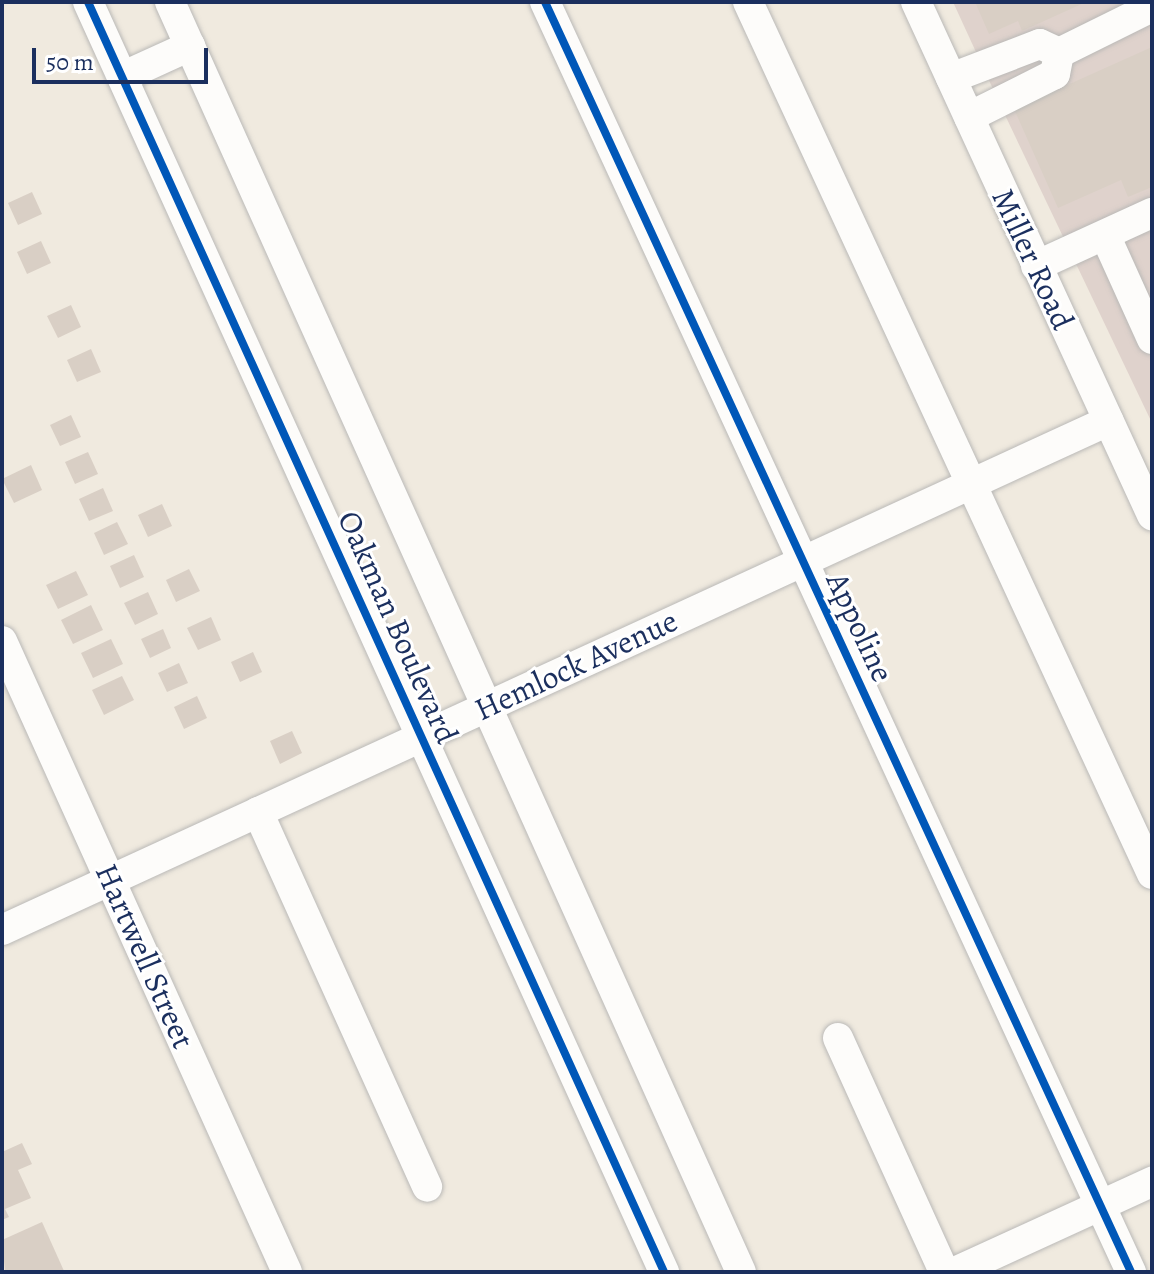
<!DOCTYPE html>
<html>
<head>
<meta charset="utf-8">
<style>
	body { margin:0 }
	#map { position:relative; width:1154px; height:1274px; overflow:hidden; background:#f0eadf; font-family:Alegreya,serif }
	div>[style] { position:absolute }
	.industrial>* { inset:0; background:#dfd2cc }
	.building>* { inset:0; background:#d9cfc5 }
	.roads { filter:drop-shadow(0 0 2px #bab9b7) drop-shadow(0 0 2px #bab9b7) }
	.minor>* { height:30px; margin:-15px; padding:0 15px; transform-origin:15px; border-radius:15px; background:#fdfcfa }
	.cycleway>* { height:8px; margin:-4px; padding:0 4px; transform-origin:4px; border-radius:4px; background:#0057b8 }
	span { translate:-50% -50%; white-space:nowrap; text-align:center; line-height:1.15; -webkit-text-stroke:6px #fff; paint-order:stroke }
	.street-label { font-size:32px; color:#1b2f5e }
	.frame { position:absolute; inset:0; border:4px solid #1b2f5e; pointer-events:none }
	.scale { position:absolute; left:32px; top:48px; width:176px; height:36px; box-sizing:border-box; border:4px solid #1b2f5e; border-top:0; padding-left:10px; font-size:24px; line-height:28px; white-space:nowrap; color:#1b2f5e; -webkit-text-stroke:6px #fff; paint-order:stroke }
</style>
</head>
<body>
<div id="map">
	<div class="industrial">
		<div style="clip-path:polygon(953px 2px,1152px 2px,1152px 423px,1004px 113px)"></div>
	</div>
	<div class="building">
		<div style="clip-path:polygon(975px 2px,1086px 2px,1022px 31px,1018px 21px,989px 34px)"></div>
		<div style="clip-path:polygon(1152px 47px,1152px 187px,1128px 197px,1121px 180px,1058px 208px,1014px 109px)"></div>
		<div style="clip-path:polygon(32px 192px,42px 214px,18px 225px,8px 203px)"></div>
		<div style="clip-path:polygon(41px 241px,51px 263px,27px 274px,17px 252px)"></div>
		<div style="clip-path:polygon(71px 305px,81px 327px,58px 338px,47px 316px)"></div>
		<div style="clip-path:polygon(91px 349px,101px 372px,77px 382px,67px 360px)"></div>
		<div style="clip-path:polygon(71px 415px,81px 437px,60px 446px,50px 425px)"></div>
		<div style="clip-path:polygon(88px 452px,98px 474px,75px 484px,65px 462px)"></div>
		<div style="clip-path:polygon(31px 465px,42px 490px,14px 503px,2px 479px)"></div>
		<div style="clip-path:polygon(103px 488px,113px 511px,89px 521px,79px 499px)"></div>
		<div style="clip-path:polygon(162px 504px,172px 526px,148px 537px,138px 515px)"></div>
		<div style="clip-path:polygon(117px 522px,128px 544px,104px 555px,94px 533px)"></div>
		<div style="clip-path:polygon(134px 555px,144px 577px,120px 588px,110px 566px)"></div>
		<div style="clip-path:polygon(189px 569px,200px 591px,176px 602px,166px 580px)"></div>
		<div style="clip-path:polygon(76px 571px,88px 595px,58px 609px,46px 585px)"></div>
		<div style="clip-path:polygon(148px 592px,158px 614px,135px 625px,124px 603px)"></div>
		<div style="clip-path:polygon(91px 605px,103px 630px,73px 644px,61px 620px)"></div>
		<div style="clip-path:polygon(211px 617px,221px 640px,198px 650px,187px 628px)"></div>
		<div style="clip-path:polygon(163px 629px,171px 648px,150px 658px,141px 639px)"></div>
		<div style="clip-path:polygon(111px 639px,123px 664px,93px 678px,81px 653px)"></div>
		<div style="clip-path:polygon(253px 652px,262px 672px,240px 682px,231px 662px)"></div>
		<div style="clip-path:polygon(179px 663px,188px 683px,167px 692px,158px 673px)"></div>
		<div style="clip-path:polygon(122px 676px,134px 700px,104px 715px,92px 690px)"></div>
		<div style="clip-path:polygon(197px 696px,207px 718px,184px 729px,174px 707px)"></div>
		<div style="clip-path:polygon(292px 731px,302px 753px,280px 764px,270px 741px)"></div>
		<div style="clip-path:polygon(22px 1143px,32px 1164px,18px 1170px,31px 1198px,5px 1209px,9px 1217px,2px 1220px,2px 1152px)"></div>
		<div style="clip-path:polygon(42px 1222px,64px 1271px,5px 1272px,2px 1240px)"></div>
	</div>
	<div class="roads">
		<div class="minor">
			<div style="left:88px;top:2px;width:1395px;rotate:65.6deg"></div>
			<div style="left:170px;top:2px;width:1392px;rotate:65.79deg"></div>
			<div style="left:545px;top:2px;width:1399px;rotate:65.23deg"></div>
			<div style="left:748px;top:2px;width:961px;rotate:65.14deg"></div>
			<div style="left:916px;top:2px;width:565px;rotate:65.3deg"></div>
			<div style="left:1059px;top:53px;width:104px;rotate:-26.3deg"></div>
			<div style="left:122px;top:77px;width:75px;rotate:-24.5deg"></div>
			<div style="left:951px;top:78px;width:95px;rotate:-20.9deg"></div>
			<div style="left:1040px;top:44px;width:21px;rotate:25deg"></div>
			<div style="left:969px;top:117px;width:96px;rotate:-26.6deg"></div>
			<div style="left:1055px;top:74px;width:21px;rotate:-79deg"></div>
			<div style="left:1105px;top:235px;width:114px;rotate:65.7deg"></div>
			<div style="left:1036px;top:266px;width:128px;rotate:-24.6deg"></div>
			<div style="left:2px;top:641px;width:692px;rotate:65.69deg"></div>
			<div style="left:258px;top:812px;width:411px;rotate:65.7deg"></div>
			<div style="left:2px;top:930px;width:1218px;rotate:-24.71deg"></div>
			<div style="left:838px;top:1038px;width:257px;rotate:65.6deg"></div>
			<div style="left:955px;top:1272px;width:217px;rotate:-24.6deg"></div>
		</div>
	</div>
	<div class="cycleway">
		<div style="left:88px;top:2px;width:1395px;rotate:65.6deg"></div>
		<div style="left:545px;top:2px;width:1399px;rotate:65.23deg"></div>
	</div>
	<div class="street-label">
		<span style="left:1033px;top:259px;rotate:65deg">Miller Road</span>
		<span style="left:398px;top:627px;rotate:66deg">Oakman Boulevard</span>
		<span style="left:860px;top:627px;rotate:65deg">Appoline</span>
		<span style="left:576px;top:665px;rotate:-25deg">Hemlock Avenue</span>
		<span style="left:145px;top:956px;rotate:66deg">Hartwell Street</span>
	</div>
	<div class="frame"></div>
	<div class="scale">50 m</div>
</div>
</body>
</html>
